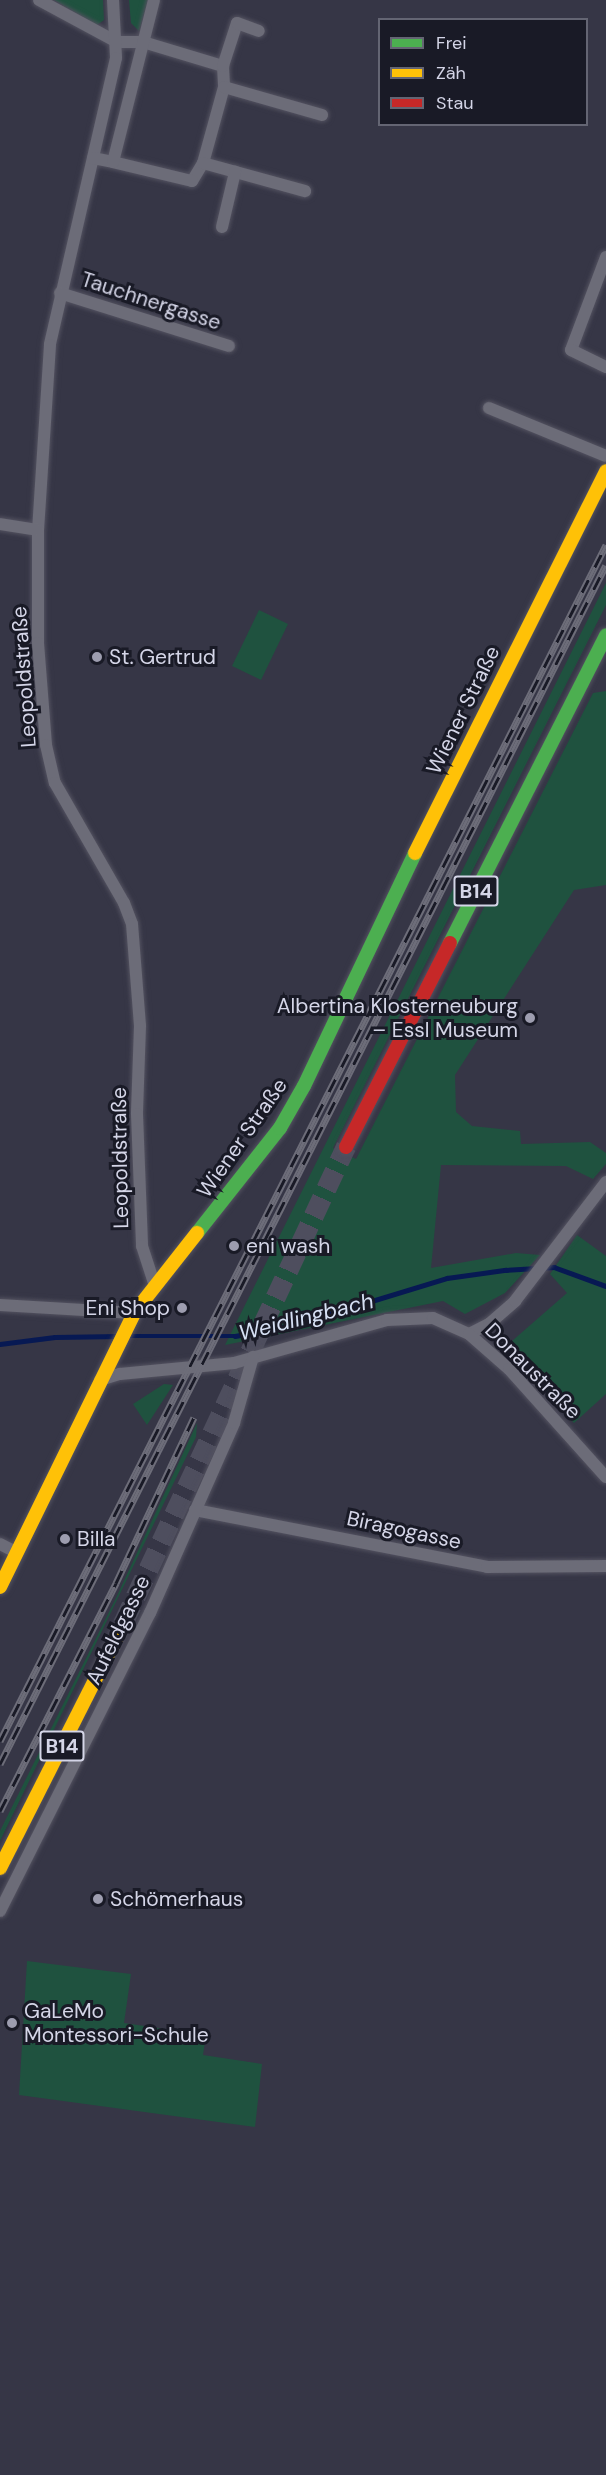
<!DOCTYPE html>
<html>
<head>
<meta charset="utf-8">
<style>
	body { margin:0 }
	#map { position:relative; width:606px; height:2475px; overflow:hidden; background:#363646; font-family:"DM Sans",sans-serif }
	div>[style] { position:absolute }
	.green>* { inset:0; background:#1f523f }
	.stream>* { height:4.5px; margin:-2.25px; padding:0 2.25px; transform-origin:2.25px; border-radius:2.25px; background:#071953 }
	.primary-tunnel>* { height:20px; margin-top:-10px; transform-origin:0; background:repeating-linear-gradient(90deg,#4e4e5e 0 20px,transparent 0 30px) }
	.roads { filter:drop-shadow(0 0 2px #535260) drop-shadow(0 0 2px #535260) }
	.street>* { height:12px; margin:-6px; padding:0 6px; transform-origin:6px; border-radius:6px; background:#6c6c78 }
	.fast>* { height:14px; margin:-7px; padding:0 7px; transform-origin:7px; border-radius:7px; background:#4caf50 }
	.slow>* { height:14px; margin:-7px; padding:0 7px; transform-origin:7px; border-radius:7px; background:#ffc107 }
	.jam>* { height:14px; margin:-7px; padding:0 7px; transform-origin:7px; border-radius:7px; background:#c62828 }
	.rail>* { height:7px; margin-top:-3.5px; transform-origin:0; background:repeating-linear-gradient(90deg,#191a26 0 14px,#6d6d79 0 28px); box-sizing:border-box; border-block:2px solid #6d6d79 }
	.dots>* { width:16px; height:16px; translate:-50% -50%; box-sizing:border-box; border:3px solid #191a26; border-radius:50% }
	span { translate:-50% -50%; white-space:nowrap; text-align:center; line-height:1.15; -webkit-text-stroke:6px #191a26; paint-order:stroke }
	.shield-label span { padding:2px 4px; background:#191a26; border:2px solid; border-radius:4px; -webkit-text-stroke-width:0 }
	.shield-label { font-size:20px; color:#d4d5e7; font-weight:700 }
	.street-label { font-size:21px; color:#d4d5e7 }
	.poi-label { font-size:21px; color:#d4d5e7 }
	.left { translate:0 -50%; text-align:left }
	.right { translate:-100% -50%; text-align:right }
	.water-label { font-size:22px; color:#d6e0f4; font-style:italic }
	.legend { position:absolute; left:378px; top:18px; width:210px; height:108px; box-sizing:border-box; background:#191a26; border:2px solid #646573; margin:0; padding:8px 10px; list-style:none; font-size:18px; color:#d4d5e7 }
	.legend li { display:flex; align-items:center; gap:12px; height:30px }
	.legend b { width:30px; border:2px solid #646573 }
</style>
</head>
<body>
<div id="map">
	<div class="green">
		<div style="clip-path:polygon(54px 0,103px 0,104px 20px,97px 25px)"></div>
		<div style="clip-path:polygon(129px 0,148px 0,139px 31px,131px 23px)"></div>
		<div style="clip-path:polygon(606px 583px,606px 605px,333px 1148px,356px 1159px,593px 693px,606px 691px,606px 885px,574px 890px,455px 1075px,456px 1112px,472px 1126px,520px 1131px,521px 1144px,590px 1142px,606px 1153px,606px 1164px,593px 1179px,566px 1166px,441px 1165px,431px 1268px,516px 1253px,540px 1255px,505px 1293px,465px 1314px,443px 1301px,225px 1345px)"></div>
		<div style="clip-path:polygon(259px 610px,288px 624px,261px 680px,232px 666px)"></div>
		<div style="clip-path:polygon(577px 1235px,606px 1256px,606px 1394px,574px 1423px,505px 1347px,567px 1293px,550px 1274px)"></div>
		<div style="clip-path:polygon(164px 1384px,173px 1385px,147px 1425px,133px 1404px)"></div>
		<div style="clip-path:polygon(197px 1423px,196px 1437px,0 1841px,0 1831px,117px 1596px)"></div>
		<div style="clip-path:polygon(27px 1961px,131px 1974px,124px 2023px,206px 2035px,203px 2055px,262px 2064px,255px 2127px,19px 2095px)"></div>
	</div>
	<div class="stream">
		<div style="left:128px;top:1336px;width:107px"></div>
		<div style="left:235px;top:1336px;width:59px;rotate:-10.7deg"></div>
		<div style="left:293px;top:1325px;width:161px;rotate:-17deg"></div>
		<div style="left:447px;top:1278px;width:59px;rotate:-7.9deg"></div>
		<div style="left:505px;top:1270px;width:49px;rotate:-3.5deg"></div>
		<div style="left:554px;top:1267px;width:55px;rotate:20.1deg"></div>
		<div style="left:0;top:1344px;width:55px;rotate:-7.3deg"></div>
		<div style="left:55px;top:1337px;width:65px;rotate:-0.9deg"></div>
	</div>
	<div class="primary-tunnel">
		<div style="left:123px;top:1624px;width:527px;rotate:-64.94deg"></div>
	</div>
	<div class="roads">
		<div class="street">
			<div style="left:39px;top:0;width:89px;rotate:28.3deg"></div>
			<div style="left:117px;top:42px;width:26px"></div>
			<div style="left:143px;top:42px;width:84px;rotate:16.7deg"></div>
			<div style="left:223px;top:66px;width:21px;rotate:87deg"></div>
			<div style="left:224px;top:87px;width:79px;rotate:105.4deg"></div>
			<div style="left:203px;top:163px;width:21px;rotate:121deg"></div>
			<div style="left:192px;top:181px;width:81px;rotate:-166.5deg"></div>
			<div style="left:113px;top:0;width:58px;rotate:87deg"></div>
			<div style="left:116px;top:58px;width:294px;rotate:103deg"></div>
			<div style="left:50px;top:345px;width:185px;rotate:93.7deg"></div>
			<div style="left:38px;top:530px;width:113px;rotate:90deg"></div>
			<div style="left:38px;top:643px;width:102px;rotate:85.5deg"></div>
			<div style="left:46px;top:745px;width:39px;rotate:77deg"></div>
			<div style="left:55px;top:783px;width:138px;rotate:60.1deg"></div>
			<div style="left:124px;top:903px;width:22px;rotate:69deg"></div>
			<div style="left:132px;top:924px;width:102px;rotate:85.5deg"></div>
			<div style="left:140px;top:1026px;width:88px;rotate:92deg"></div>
			<div style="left:137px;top:1114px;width:132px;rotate:87.8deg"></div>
			<div style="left:142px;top:1246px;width:39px;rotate:72deg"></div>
			<div style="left:223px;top:66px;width:45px;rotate:-72deg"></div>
			<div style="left:237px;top:23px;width:23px;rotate:20deg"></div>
			<div style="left:224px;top:87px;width:102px;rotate:15.9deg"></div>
			<div style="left:93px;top:158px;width:20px;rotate:11deg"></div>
			<div style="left:113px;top:162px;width:167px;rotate:-75.8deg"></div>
			<div style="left:203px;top:163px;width:106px;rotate:15.4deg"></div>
			<div style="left:222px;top:227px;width:57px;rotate:-76.7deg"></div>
			<div style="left:606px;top:257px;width:99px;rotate:110.6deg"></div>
			<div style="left:571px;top:350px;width:39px;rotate:26deg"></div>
			<div style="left:60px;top:293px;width:177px;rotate:17.4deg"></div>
			<div style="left:489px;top:408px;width:126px;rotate:22.3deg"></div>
			<div style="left:0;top:524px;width:38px;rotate:9deg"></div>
			<div style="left:0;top:1305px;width:134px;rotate:3.4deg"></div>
			<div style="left:469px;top:1334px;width:22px;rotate:-27deg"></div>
			<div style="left:489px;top:1324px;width:35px;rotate:-41deg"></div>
			<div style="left:515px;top:1301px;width:150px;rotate:-52.6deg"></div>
			<div style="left:100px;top:1380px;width:21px;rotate:-17deg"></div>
			<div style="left:120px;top:1374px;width:115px;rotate:-5.5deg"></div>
			<div style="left:234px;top:1363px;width:159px;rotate:-15.7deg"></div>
			<div style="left:387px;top:1320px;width:46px;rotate:-2.5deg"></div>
			<div style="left:433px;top:1318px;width:39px;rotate:24deg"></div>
			<div style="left:469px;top:1334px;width:53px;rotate:41.2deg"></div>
			<div style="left:509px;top:1369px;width:145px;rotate:48.1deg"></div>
			<div style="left:195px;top:1510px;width:298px;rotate:11deg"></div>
			<div style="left:487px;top:1567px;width:119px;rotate:-0.5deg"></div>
			<div style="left:0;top:1544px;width:18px;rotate:27deg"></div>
			<div style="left:0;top:1911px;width:334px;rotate:-63.3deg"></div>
			<div style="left:150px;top:1613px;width:208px;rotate:-66.1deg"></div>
			<div style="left:234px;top:1423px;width:69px;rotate:-73.9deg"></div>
		</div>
		<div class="fast">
			<div style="left:450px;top:943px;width:345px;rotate:-63.1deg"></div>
			<div style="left:197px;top:1233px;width:134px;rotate:-51.7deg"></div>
			<div style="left:280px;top:1128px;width:48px;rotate:-60.3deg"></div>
			<div style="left:304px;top:1086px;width:258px;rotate:-64.5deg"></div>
		</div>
		<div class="slow">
			<div style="left:415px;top:853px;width:427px;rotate:-63.4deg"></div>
			<div style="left:0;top:1587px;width:305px;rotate:-63.9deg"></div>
			<div style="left:134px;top:1313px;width:102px;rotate:-51.8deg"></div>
			<div style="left:0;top:1868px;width:273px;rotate:-63.2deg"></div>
		</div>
		<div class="jam">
			<div style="left:346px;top:1147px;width:229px;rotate:-63deg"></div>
		</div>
	</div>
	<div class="rail">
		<div style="left:0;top:1741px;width:1341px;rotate:-63.13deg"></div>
		<div style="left:0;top:1764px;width:1343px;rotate:-63.19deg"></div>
		<div style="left:0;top:1811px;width:256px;rotate:-63deg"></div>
		<div style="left:116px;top:1583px;width:183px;rotate:-64.8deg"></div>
	</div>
	<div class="dots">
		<div style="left:97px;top:657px;background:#9d9daf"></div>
		<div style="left:530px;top:1018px;background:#9d9daf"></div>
		<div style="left:234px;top:1246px;background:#9d9daf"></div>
		<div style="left:182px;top:1308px;background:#9d9daf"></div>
		<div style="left:65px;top:1539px;background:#9d9daf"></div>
		<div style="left:98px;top:1899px;background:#9d9daf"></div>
		<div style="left:12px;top:2023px;background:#9d9daf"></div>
	</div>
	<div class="shield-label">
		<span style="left:476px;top:891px">B14</span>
		<span style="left:62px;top:1746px">B14</span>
	</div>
	<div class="street-label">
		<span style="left:151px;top:301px;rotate:18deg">Tauchnergasse</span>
		<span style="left:24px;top:677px;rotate:-94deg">Leopoldstraße</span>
		<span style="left:463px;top:710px;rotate:-64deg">Wiener Straße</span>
		<span style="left:242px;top:1138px;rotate:-55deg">Wiener Straße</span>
		<span style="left:120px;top:1158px;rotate:-91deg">Leopoldstraße</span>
		<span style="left:533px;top:1371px;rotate:45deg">Donaustraße</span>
		<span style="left:404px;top:1530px;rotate:12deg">Biragogasse</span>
		<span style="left:118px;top:1630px;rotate:-64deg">Aufeldgasse</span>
	</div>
	<div class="poi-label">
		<span class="left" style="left:109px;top:657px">St. Gertrud</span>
		<span class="right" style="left:518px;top:1018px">Albertina Klosterneuburg<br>– Essl Museum</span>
		<span class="left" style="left:246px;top:1246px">eni wash</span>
		<span class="right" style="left:170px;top:1308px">Eni Shop</span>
		<span class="left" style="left:77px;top:1539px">Billa</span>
		<span class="left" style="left:110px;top:1899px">Schömerhaus</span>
		<span class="left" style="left:24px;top:2023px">GaLeMo<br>Montessori-Schule</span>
	</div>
	<div class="water-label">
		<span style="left:306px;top:1317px;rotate:-14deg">Weidlingbach</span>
	</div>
	<ul class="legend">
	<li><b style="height:8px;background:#4caf50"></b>Frei</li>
	<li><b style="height:8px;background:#ffc107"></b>Zäh</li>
	<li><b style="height:8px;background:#c62828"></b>Stau</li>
	</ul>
</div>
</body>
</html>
